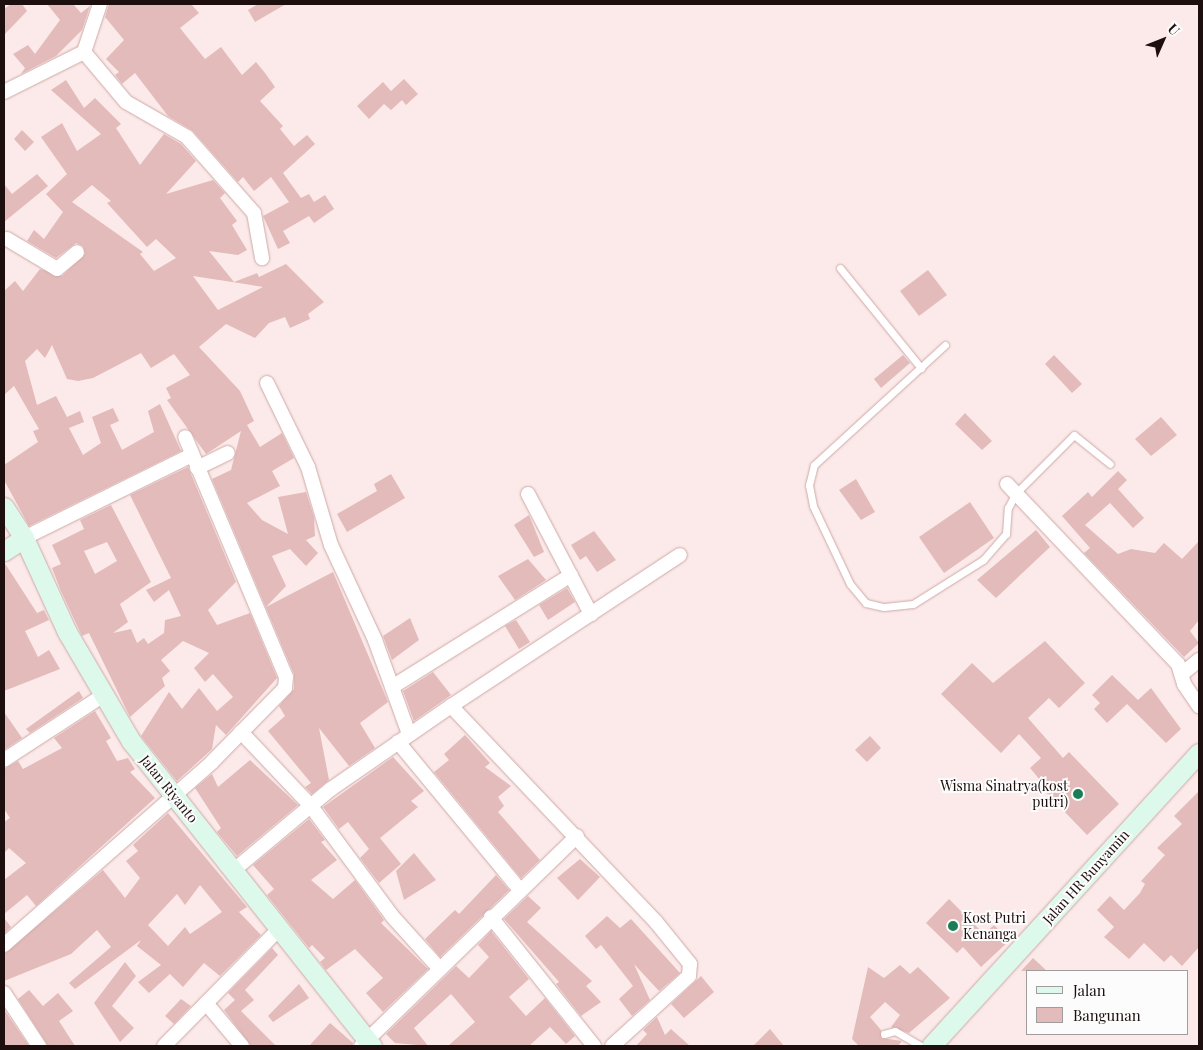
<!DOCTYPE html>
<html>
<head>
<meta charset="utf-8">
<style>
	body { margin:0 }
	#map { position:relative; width:1203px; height:1050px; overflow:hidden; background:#fbeae9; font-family:"Playfair Display",serif }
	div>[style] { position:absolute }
	.building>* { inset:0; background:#e3bbba }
	.roads { filter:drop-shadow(0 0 1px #cfa8a7) drop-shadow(0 0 1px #cfa8a7) }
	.lane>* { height:7px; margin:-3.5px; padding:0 3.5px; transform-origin:3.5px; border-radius:3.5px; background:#fff }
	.street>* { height:14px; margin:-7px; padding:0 7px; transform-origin:7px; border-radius:7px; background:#fff }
	.secondary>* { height:19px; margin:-9.5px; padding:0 9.5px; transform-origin:9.5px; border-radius:9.5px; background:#ddf9eb }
	.dots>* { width:14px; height:14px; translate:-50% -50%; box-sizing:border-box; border:2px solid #fcfcfc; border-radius:50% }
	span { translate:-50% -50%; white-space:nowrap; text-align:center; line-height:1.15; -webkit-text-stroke:4px #fcfcfc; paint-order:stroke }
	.poi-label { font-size:14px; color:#1c0f0e }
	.right { translate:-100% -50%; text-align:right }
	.left { translate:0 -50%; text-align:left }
	.street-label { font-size:14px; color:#1c0f0e }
	.frame { position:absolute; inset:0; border:5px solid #1c0f0e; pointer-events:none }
	.legend { position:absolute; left:1026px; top:970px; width:162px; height:65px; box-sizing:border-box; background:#fcfcfc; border:1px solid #a29d9d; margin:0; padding:6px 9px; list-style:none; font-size:15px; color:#1c0f0e }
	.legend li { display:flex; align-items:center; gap:10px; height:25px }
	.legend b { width:25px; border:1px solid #a29d9d }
	.north { position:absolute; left:1138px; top:15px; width:50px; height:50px; -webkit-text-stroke:4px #fcfcfc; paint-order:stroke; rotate:46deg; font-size:14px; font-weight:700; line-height:20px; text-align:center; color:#1c0f0e }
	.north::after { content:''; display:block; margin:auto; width:18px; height:22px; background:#1c0f0e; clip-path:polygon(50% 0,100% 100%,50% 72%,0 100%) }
</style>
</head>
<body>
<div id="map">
	<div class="building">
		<div style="clip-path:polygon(11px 4px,22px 4px,27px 11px,4px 35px,4px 9px)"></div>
		<div style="clip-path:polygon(47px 4px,73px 4px,81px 13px,90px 6px,82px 30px,56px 56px,21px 74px,25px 68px,13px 54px,28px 45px,35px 54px,60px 20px)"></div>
		<div style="clip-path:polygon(109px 4px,191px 4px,199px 13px,180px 28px,205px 59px,221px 47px,242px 75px,256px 62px,265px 73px,275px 87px,260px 101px,283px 126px,280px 129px,294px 146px,307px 135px,315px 144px,283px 173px,301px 198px,309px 194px,314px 202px,325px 195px,334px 209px,314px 223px,309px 216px,283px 231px,290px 243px,278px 249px,263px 216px,289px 202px,271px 177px,254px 191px,243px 177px,238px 182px,193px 131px,168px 116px,135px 73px,122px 84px,115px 75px,119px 72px,106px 59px,124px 40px,105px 17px)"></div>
		<div style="clip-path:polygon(258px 4px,286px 4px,255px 22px,248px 10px)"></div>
		<div style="clip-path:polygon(404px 79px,418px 94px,406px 105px,402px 100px,391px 110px,384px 104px,369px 119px,357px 106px,383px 82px,391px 91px)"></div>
		<div style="clip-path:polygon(evenodd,66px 80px,84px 108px,95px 98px,121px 124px,116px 128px,140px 165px,164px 134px,181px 144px,196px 161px,166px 194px,213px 180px,225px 193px,220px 198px,237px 221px,232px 225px,247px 250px,238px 255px,209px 251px,234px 282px,257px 273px,259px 277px,286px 264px,324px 302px,308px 314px,310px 319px,290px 328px,285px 317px,269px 323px,255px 338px,226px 324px,199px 347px,240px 391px,254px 421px,247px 425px,260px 447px,282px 433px,294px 458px,272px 471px,280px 486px,247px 503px,262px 520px,288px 534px,278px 497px,306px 492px,314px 517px,315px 536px,306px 540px,318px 553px,306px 566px,290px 549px,272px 556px,286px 586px,266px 607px,333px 572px,388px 702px,360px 723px,375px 748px,349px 766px,319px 728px,329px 780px,312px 794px,305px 787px,311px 783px,268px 731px,285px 716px,279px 706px,294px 689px,294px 674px,212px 479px,231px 470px,241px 431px,206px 454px,167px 400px,171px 398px,166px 388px,190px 375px,174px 354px,151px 368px,141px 353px,93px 378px,78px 381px,67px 379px,52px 345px,45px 358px,37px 349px,25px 361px,37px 405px,56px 396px,67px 417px,80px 411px,84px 422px,69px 428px,83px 455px,101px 443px,92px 417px,113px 408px,119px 421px,110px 425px,122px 450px,154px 432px,148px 411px,160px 404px,181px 451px,29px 526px,4px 480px,4px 465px,38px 442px,33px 431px,39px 429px,14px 386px,4px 395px,4px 291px,15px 281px,23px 291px,40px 269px,62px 276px,85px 254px,83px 246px,76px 243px,56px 258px,27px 241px,34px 230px,44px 239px,63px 212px,46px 194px,67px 174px,41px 137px,62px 123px,77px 151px,101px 134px,51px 90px,66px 80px,92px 185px,111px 201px,107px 203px,147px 247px,156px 239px,176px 258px,154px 271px,140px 254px,143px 252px,72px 202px,92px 185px,66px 80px,193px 276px,245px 284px,263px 287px,218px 310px,193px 276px)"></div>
		<div style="clip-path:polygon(22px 130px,34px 142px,25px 151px,14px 139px)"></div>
		<div style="clip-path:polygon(37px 174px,48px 186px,4px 222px,4px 184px,12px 194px)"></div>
		<div style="clip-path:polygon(928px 270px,947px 295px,919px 316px,900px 291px)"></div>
		<div style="clip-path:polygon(903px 355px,910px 363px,881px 388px,874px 379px)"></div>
		<div style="clip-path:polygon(1054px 355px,1082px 384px,1072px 393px,1045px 364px)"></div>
		<div style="clip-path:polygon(965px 413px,992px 441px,982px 450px,955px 424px)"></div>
		<div style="clip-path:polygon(1161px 417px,1177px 435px,1151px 456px,1135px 439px)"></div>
		<div style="clip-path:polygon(evenodd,188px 467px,236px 582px,208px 610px,217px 625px,250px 613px,277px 678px,226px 735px,216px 725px,212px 749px,177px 781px,141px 736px,169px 692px,182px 709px,199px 688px,217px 711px,233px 697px,213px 674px,205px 682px,194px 668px,209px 653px,183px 641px,161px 660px,170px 671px,162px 678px,165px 686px,130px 717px,89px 633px,82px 636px,61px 591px,52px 568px,61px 564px,52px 545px,84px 529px,80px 520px,111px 505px,151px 582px,120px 604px,128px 622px,113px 633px,131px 629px,137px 643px,144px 638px,148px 644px,164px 633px,165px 620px,181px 616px,169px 590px,154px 602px,146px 590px,171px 578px,130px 495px,188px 467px,107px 542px,117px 561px,95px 574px,84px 551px,107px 542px)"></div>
		<div style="clip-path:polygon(1118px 471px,1127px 480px,1118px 489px,1144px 518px,1133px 528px,1110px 503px,1085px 525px,1118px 554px,1131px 549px,1155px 553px,1164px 543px,1182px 559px,1199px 541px,1199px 620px,1190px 631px,1199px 643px,1184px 657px,1084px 553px,1090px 548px,1062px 516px,1088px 492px,1092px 497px)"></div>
		<div style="clip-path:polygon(391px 474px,405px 498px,347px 532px,337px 514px,377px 491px,374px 484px)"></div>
		<div style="clip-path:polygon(856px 479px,875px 512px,861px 520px,839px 490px)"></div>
		<div style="clip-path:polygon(970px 502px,994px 538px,944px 573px,919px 537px)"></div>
		<div style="clip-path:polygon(529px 515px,544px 552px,534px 557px,514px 525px)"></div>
		<div style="clip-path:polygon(1036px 530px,1050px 547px,996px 598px,977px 580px)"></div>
		<div style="clip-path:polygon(594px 531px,616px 560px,597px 572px,586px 556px,580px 560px,571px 545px)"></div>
		<div style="clip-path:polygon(528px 559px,546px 580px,515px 600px,498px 576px)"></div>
		<div style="clip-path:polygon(4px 562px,37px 613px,44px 610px,49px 620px,25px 631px,38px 657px,49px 650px,60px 669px,4px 691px)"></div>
		<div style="clip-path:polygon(567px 588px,575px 602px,548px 620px,539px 605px)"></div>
		<div style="clip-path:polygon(410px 618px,419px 640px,392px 660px,383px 636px)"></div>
		<div style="clip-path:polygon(516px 620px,530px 642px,519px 649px,505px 626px)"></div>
		<div style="clip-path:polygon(1045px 641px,1085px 683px,1059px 708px,1049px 698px,1028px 718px,1063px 758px,1069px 752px,1119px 804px,1087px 835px,1037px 783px,1040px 780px,1030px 768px,1041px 758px,1019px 734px,1001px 753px,941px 694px,972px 663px,993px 683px)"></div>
		<div style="clip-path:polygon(433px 672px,451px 695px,414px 721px,403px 691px)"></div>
		<div style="clip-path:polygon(1112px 675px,1138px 700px,1151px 688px,1181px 729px,1166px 743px,1127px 704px,1107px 723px,1094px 709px,1100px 703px,1092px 695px)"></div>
		<div style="clip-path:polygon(79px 691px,83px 698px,30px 733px,26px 729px)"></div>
		<div style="clip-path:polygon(95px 711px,111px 738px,106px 741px,117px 761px,128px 758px,135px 769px,130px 772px,155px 798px,36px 906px,27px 895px,4px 914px,4px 880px,26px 863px,9px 848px,4px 853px,4px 822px,10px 818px,4px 809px,4px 769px,18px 761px,23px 769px,62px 748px,54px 738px)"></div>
		<div style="clip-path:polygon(4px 712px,22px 738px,4px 750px)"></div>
		<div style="clip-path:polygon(465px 735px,490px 763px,485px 767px,511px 786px,498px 797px,504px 806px,498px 812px,540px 860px,521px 878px,434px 772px,449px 760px,444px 754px)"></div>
		<div style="clip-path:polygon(870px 736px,881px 748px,867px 762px,855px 750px)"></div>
		<div style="clip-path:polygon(393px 757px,424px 791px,411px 801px,418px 807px,380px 838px,401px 864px,379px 883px,360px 858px,369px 849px,348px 822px,339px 829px,323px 807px)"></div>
		<div style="clip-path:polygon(250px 760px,298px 805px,237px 856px,217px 832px,221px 828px,195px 788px,212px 774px,218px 787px)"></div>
		<div style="clip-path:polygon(1199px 791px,1199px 947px,1182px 966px,1171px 955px,1164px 962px,1144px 943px,1129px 959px,1104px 937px,1114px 927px,1097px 910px,1110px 896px,1124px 910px,1140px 893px,1145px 884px,1141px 881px,1165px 855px,1157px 848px,1182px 824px,1174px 816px)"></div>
		<div style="clip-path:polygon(evenodd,168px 813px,247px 907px,239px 912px,261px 935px,220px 976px,204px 963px,183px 987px,170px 974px,149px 993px,138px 982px,161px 965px,137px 946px,141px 940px,75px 989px,69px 983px,111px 947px,97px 930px,71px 954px,4px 981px,4px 954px,103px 870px,125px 898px,140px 878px,126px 861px,138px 851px,133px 845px,168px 813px,200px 885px,222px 912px,190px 934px,185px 927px,168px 946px,148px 925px,177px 894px,185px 905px,200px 885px)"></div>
		<div style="clip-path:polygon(309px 819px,325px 840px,321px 842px,337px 860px,311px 880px,333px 899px,355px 880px,384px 920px,381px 923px,428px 969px,383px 1012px,366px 993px,383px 978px,355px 949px,326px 970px,320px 962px,325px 958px,312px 945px,309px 948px,267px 895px,274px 889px,253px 865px)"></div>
		<div style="clip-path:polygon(414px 853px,436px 880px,404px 900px,396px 871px)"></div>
		<div style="clip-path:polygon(580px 859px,600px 877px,578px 900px,557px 878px)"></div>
		<div style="clip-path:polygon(496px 875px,509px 890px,440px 957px,425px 939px,455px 910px,459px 914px)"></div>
		<div style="clip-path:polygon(528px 896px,541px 908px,527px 922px,592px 981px,586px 986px,601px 1002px,581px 1016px,556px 984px,559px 982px,504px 919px)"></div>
		<div style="clip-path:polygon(949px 899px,984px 934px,994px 925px,1009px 941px,981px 967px,963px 947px,957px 953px,926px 923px)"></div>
		<div style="clip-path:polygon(607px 916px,620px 928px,631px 919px,680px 973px,659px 991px,634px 964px,650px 1000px,632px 1016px,619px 999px,633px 986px,601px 945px,596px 949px,585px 936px)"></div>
		<div style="clip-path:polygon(4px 918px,11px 927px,4px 934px)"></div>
		<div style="clip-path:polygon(491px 931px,529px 979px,509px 997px,526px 1016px,545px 998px,575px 1036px,566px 1044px,550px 1027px,529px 1046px,448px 1046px,475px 1022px,451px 994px,414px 1028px,428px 1046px,395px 1043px,386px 1034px,456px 966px,469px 978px,489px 957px,478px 945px)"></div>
		<div style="clip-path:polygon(272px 948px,278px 955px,245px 990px,254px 1000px,241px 1011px,276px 1046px,251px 1046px,224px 1010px,235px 1000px,228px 993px)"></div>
		<div style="clip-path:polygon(1033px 958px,1047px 971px,1021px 971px)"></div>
		<div style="clip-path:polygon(125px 962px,136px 976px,112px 1006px,134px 1028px,120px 1042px,94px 1003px)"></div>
		<div style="clip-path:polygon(900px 965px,910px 974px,918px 967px,950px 998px,909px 1033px,891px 1027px,900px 1015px,885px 1002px,870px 1017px,881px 1030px,881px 1038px,902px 1041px,898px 1046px,859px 1046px,852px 1039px,868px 967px,884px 978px)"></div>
		<div style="clip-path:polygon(701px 976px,714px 992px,684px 1018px,671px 1004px)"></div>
		<div style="clip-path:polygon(299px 984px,309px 998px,273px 1022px,268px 1016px)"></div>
		<div style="clip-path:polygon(29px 990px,43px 1006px,58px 993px,73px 1011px,59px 1021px,75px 1046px,48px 1046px,18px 999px)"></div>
		<div style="clip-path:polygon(181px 999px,191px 1006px,174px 1024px,165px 1016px)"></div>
		<div style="clip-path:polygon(5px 1011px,29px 1046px,4px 1046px)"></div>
		<div style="clip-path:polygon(657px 1017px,665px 1035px,671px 1029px,690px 1046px,636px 1046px,647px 1034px,643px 1030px)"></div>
		<div style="clip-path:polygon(330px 1023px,353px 1043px,352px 1046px,309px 1046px)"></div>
		<div style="clip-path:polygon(770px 1029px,784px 1046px,753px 1046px)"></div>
	</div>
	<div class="roads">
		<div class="lane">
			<div style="left:840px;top:268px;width:129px;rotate:51deg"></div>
			<div style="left:945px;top:345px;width:178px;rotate:137.5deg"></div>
			<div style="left:814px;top:465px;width:21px;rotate:104deg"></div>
			<div style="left:809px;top:485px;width:21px;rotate:79deg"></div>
			<div style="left:813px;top:506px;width:86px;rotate:64.6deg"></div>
			<div style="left:850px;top:584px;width:25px;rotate:50deg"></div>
			<div style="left:866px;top:603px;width:18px;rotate:13deg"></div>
			<div style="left:884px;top:607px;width:29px;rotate:-6deg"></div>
			<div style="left:913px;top:604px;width:83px;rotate:-32.2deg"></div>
			<div style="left:983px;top:560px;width:35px;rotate:-49deg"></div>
			<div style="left:1006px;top:534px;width:26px;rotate:-86deg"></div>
			<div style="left:1008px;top:508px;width:17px;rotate:-62deg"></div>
			<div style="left:1016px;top:493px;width:82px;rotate:-45deg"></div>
			<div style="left:1074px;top:435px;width:46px;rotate:38.9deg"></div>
			<div style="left:884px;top:1034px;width:11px;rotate:-15deg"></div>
			<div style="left:895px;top:1031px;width:30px;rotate:30deg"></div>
		</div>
		<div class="street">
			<div style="left:84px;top:52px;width:65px;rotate:50deg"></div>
			<div style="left:126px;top:102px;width:70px;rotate:29.8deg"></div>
			<div style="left:187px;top:137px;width:101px;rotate:48.6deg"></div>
			<div style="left:254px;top:213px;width:46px;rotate:79.9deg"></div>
			<div style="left:4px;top:92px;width:89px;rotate:-26.6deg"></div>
			<div style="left:84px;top:52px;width:51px;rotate:-71.6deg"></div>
			<div style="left:7px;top:239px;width:58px;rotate:31deg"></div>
			<div style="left:57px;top:269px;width:26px;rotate:-40deg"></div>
			<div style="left:267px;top:383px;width:93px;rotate:64deg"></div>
			<div style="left:308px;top:467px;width:81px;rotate:73.6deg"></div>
			<div style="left:331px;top:545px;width:105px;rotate:65.1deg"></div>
			<div style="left:375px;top:640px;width:100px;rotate:70.1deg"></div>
			<div style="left:197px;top:468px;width:34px;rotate:-26deg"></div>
			<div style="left:1007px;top:484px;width:248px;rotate:46.5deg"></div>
			<div style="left:1178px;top:664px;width:21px;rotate:73deg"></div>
			<div style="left:1184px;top:684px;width:27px;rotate:56deg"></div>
			<div style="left:528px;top:494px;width:136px;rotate:62.3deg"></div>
			<div style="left:24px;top:538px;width:187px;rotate:-26.3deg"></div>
			<div style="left:1183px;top:673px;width:21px;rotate:-39deg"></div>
			<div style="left:392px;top:687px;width:211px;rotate:-32deg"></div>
			<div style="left:451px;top:706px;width:274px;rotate:-33.4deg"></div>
			<div style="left:241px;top:732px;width:100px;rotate:46.6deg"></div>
			<div style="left:310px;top:805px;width:138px;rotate:53.5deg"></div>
			<div style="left:392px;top:916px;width:70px;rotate:47.9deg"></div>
			<div style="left:398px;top:742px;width:192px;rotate:50.5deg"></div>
			<div style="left:4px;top:760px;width:117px;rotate:-33.1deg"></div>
			<div style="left:234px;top:870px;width:126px;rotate:-39.9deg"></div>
			<div style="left:331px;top:789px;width:146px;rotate:-34.7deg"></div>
			<div style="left:451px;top:706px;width:298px;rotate:46.5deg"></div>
			<div style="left:656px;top:922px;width:54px;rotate:51deg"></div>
			<div style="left:690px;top:964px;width:12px;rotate:95deg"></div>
			<div style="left:689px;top:976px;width:104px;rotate:137.7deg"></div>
			<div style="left:491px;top:917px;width:165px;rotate:51.4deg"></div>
			<div style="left:4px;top:945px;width:277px;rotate:-41.3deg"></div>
			<div style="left:212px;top:762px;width:104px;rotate:-45.4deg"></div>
			<div style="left:285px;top:688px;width:11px;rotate:-85deg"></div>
			<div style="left:286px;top:677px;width:260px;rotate:-112.8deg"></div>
			<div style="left:4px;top:993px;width:64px;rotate:56.6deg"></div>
			<div style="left:206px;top:1003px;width:56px;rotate:50.1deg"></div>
			<div style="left:164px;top:1046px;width:161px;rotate:-45.5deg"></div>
			<div style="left:361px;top:1046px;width:301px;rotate:-44.2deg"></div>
		</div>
		<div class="secondary">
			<div style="left:4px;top:507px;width:37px;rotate:57deg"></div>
			<div style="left:24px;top:538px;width:103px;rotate:65.4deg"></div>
			<div style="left:67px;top:632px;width:126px;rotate:59.6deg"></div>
			<div style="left:131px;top:741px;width:389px;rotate:51.7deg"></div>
			<div style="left:4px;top:551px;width:24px;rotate:-33deg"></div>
			<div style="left:931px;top:1046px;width:397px;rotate:-47.6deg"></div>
		</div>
	</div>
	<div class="dots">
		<div style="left:1078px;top:794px;background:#1b7d56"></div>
		<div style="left:953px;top:926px;background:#1b7d56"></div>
	</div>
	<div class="poi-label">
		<span class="right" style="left:1068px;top:794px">Wisma Sinatrya(kost<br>putri)</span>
		<span class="left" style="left:963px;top:926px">Kost Putri<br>Kenanga</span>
	</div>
	<div class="street-label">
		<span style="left:169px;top:789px;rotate:51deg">Jalan Riyanto</span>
		<span style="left:1086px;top:877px;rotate:-48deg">Jalan HR Bunyamin</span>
	</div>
	<div class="frame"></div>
	<ul class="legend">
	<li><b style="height:6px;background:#ddf9eb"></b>Jalan</li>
	<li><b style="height:14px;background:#e3bbba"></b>Bangunan</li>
	</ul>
	<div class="north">U</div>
</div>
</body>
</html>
